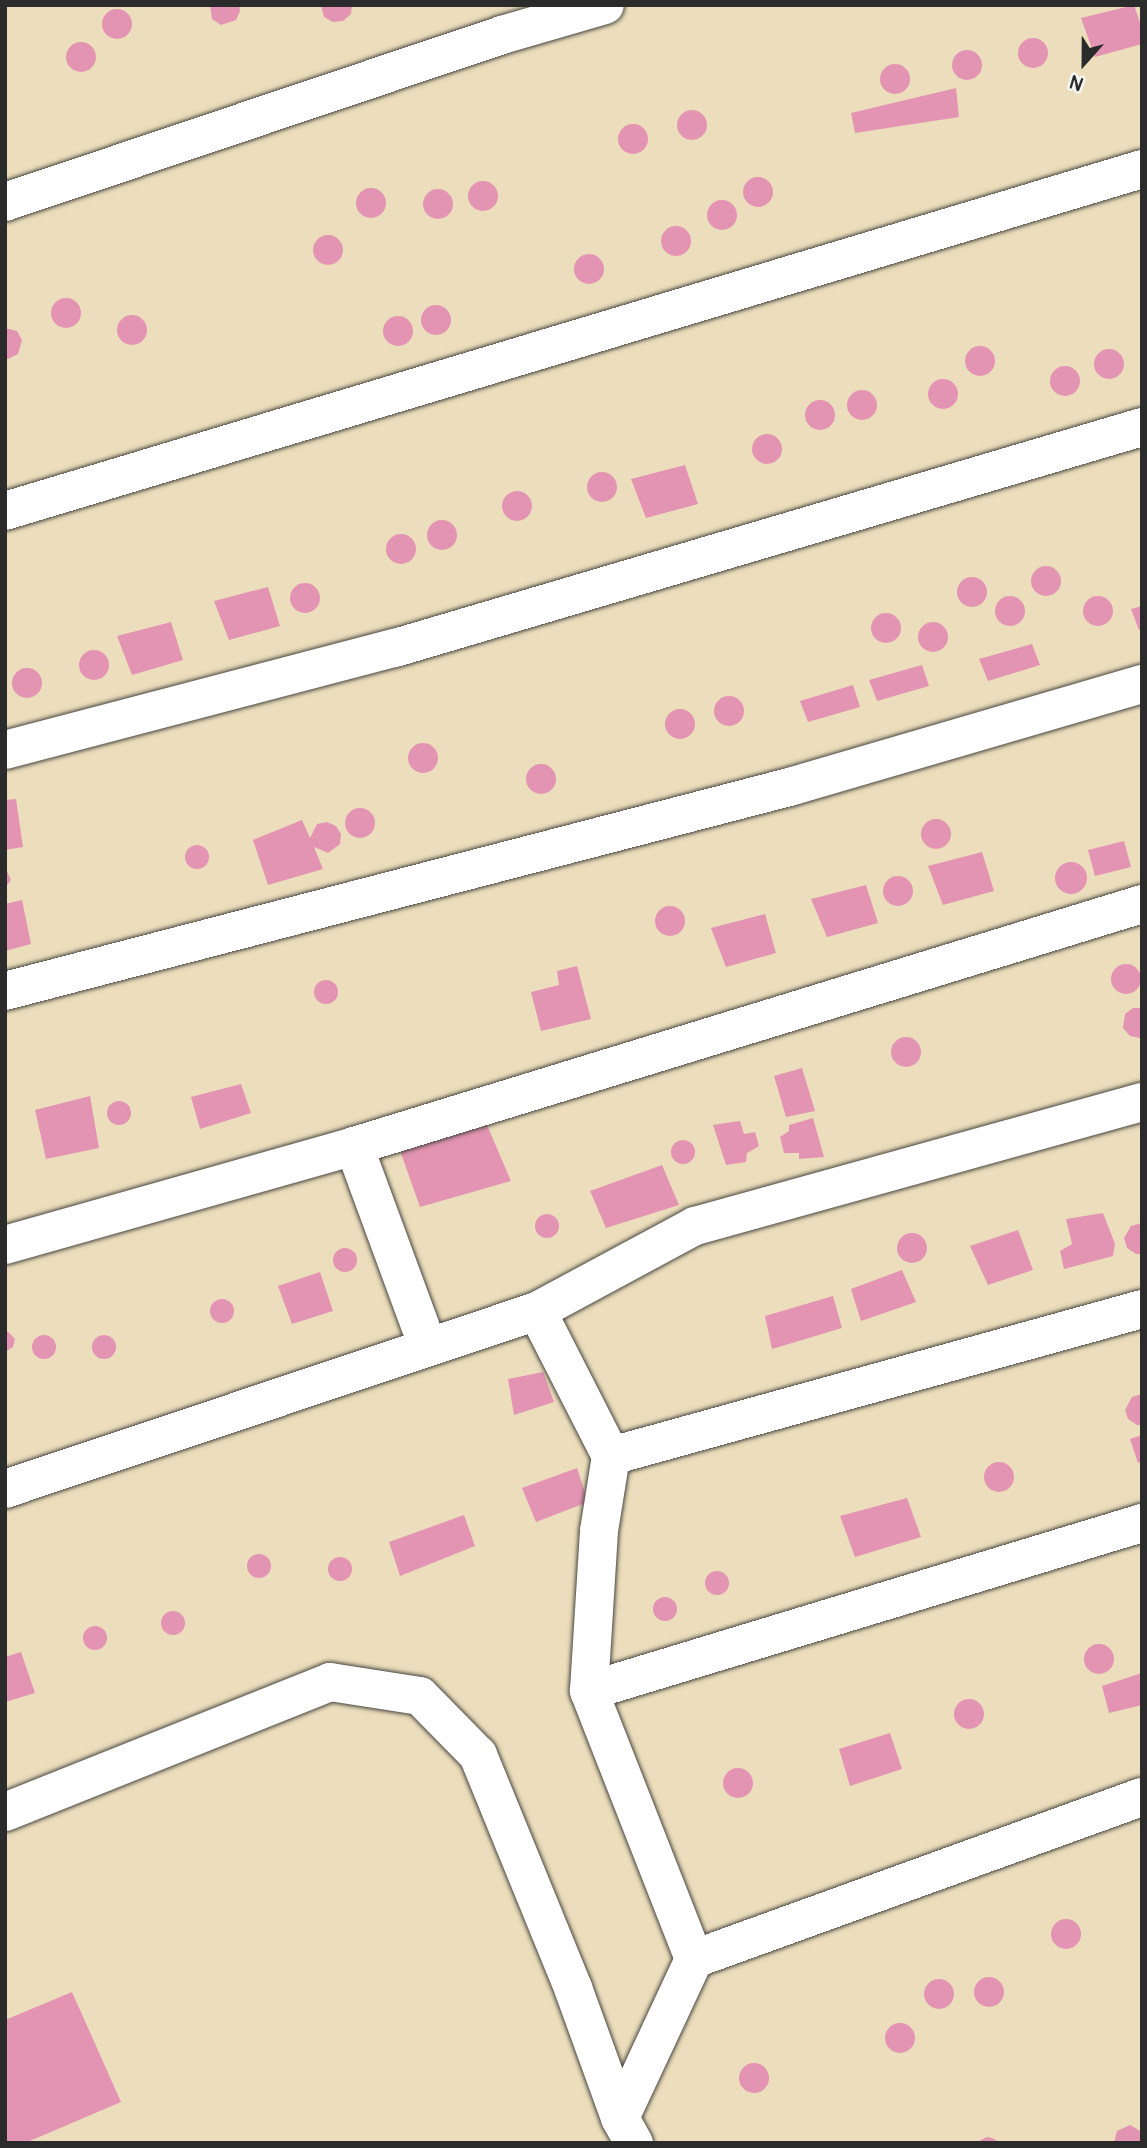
<!DOCTYPE html>
<html>
<head>
<meta charset="utf-8">
<style>
	body { margin:0 }
	#map { position:relative; width:1147px; height:2148px; overflow:hidden; background:#ecdebc; font-family:Pangolin,sans-serif }
	div>[style] { position:absolute }
	.building>* { inset:0; background:#e394b2 }
	.round { border-radius:50% }
	.roads { filter:drop-shadow(0 0 2px #484641) drop-shadow(0 0 2px #484641) }
	.minor>* { height:38px; margin:-19px; padding:0 19px; transform-origin:19px; border-radius:19px; background:#fff }
	span { translate:-50% -50%; white-space:nowrap; text-align:center; line-height:1.15; -webkit-text-stroke:7px #f6f6f2; paint-order:stroke }
	.frame { position:absolute; inset:0; border:7px solid #2b2b2b; pointer-events:none }
	.north { position:absolute; left:1049px; top:28px; width:70px; height:70px; -webkit-text-stroke:5px #f6f6f2; paint-order:stroke; rotate:201deg; font-size:19px; font-weight:700; line-height:28px; text-align:center; color:#2b2b2b }
	.north::after { content:''; display:block; margin:auto; width:24px; height:32px; background:#2b2b2b; clip-path:polygon(50% 0,100% 100%,50% 72%,0 100%) }
</style>
</head>
<body>
<div id="map">
	<div class="building">
		<div style="clip-path:polygon(210px 5px,239px 5px,240px 11px,236px 20px,221px 25px,212px 19px)"></div>
		<div style="clip-path:polygon(321px 5px,352px 5px,351px 14px,343px 21px,333px 22px,324px 17px)"></div>
		<div style="clip-path:polygon(1134px 5px,1142px 28px,1142px 44px,1095px 57px,1081px 18px)"></div>
		<div class="round" style="left:102px;top:9px;width:30px;height:30px"></div>
		<div class="round" style="left:1018px;top:38px;width:30px;height:30px"></div>
		<div class="round" style="left:66px;top:42px;width:30px;height:30px"></div>
		<div class="round" style="left:952px;top:50px;width:30px;height:30px"></div>
		<div class="round" style="left:880px;top:64px;width:30px;height:30px"></div>
		<div style="clip-path:polygon(956px 88px,959px 117px,855px 133px,851px 113px)"></div>
		<div class="round" style="left:677px;top:110px;width:30px;height:30px"></div>
		<div class="round" style="left:618px;top:124px;width:30px;height:30px"></div>
		<div class="round" style="left:743px;top:177px;width:30px;height:30px"></div>
		<div class="round" style="left:468px;top:181px;width:30px;height:30px"></div>
		<div class="round" style="left:356px;top:188px;width:30px;height:30px"></div>
		<div class="round" style="left:423px;top:189px;width:30px;height:30px"></div>
		<div class="round" style="left:707px;top:200px;width:30px;height:30px"></div>
		<div class="round" style="left:661px;top:226px;width:30px;height:30px"></div>
		<div class="round" style="left:313px;top:235px;width:30px;height:30px"></div>
		<div class="round" style="left:574px;top:254px;width:30px;height:30px"></div>
		<div class="round" style="left:51px;top:298px;width:30px;height:30px"></div>
		<div class="round" style="left:421px;top:305px;width:30px;height:30px"></div>
		<div class="round" style="left:117px;top:315px;width:30px;height:30px"></div>
		<div class="round" style="left:383px;top:316px;width:30px;height:30px"></div>
		<div style="clip-path:polygon(5px 328px,17px 331px,22px 340px,18px 354px,8px 359px,5px 358px)"></div>
		<div class="round" style="left:965px;top:346px;width:30px;height:30px"></div>
		<div class="round" style="left:1094px;top:349px;width:30px;height:30px"></div>
		<div class="round" style="left:1050px;top:366px;width:30px;height:30px"></div>
		<div class="round" style="left:928px;top:379px;width:30px;height:30px"></div>
		<div class="round" style="left:847px;top:390px;width:30px;height:30px"></div>
		<div class="round" style="left:805px;top:400px;width:30px;height:30px"></div>
		<div class="round" style="left:752px;top:434px;width:30px;height:30px"></div>
		<div style="clip-path:polygon(685px 465px,698px 504px,646px 518px,631px 479px)"></div>
		<div class="round" style="left:587px;top:472px;width:30px;height:30px"></div>
		<div class="round" style="left:502px;top:491px;width:30px;height:30px"></div>
		<div class="round" style="left:427px;top:520px;width:30px;height:30px"></div>
		<div class="round" style="left:386px;top:534px;width:30px;height:30px"></div>
		<div class="round" style="left:1031px;top:566px;width:30px;height:30px"></div>
		<div class="round" style="left:957px;top:577px;width:30px;height:30px"></div>
		<div class="round" style="left:290px;top:583px;width:30px;height:30px"></div>
		<div style="clip-path:polygon(268px 587px,280px 626px,229px 640px,214px 601px)"></div>
		<div class="round" style="left:1083px;top:596px;width:30px;height:30px"></div>
		<div class="round" style="left:995px;top:596px;width:30px;height:30px"></div>
		<div style="clip-path:polygon(1142px 606px,1142px 629px,1139px 630px,1131px 609px)"></div>
		<div class="round" style="left:871px;top:613px;width:30px;height:30px"></div>
		<div class="round" style="left:918px;top:622px;width:30px;height:30px"></div>
		<div style="clip-path:polygon(171px 622px,183px 660px,132px 675px,117px 636px)"></div>
		<div style="clip-path:polygon(1032px 644px,1040px 665px,988px 681px,979px 659px)"></div>
		<div class="round" style="left:79px;top:650px;width:30px;height:30px"></div>
		<div style="clip-path:polygon(922px 665px,929px 686px,877px 701px,869px 680px)"></div>
		<div class="round" style="left:12px;top:668px;width:30px;height:30px"></div>
		<div style="clip-path:polygon(853px 685px,860px 707px,808px 722px,800px 701px)"></div>
		<div class="round" style="left:714px;top:696px;width:30px;height:30px"></div>
		<div class="round" style="left:665px;top:709px;width:30px;height:30px"></div>
		<div class="round" style="left:408px;top:743px;width:30px;height:30px"></div>
		<div class="round" style="left:526px;top:764px;width:30px;height:30px"></div>
		<div style="clip-path:polygon(16px 799px,23px 847px,5px 850px,5px 800px)"></div>
		<div class="round" style="left:345px;top:808px;width:30px;height:30px"></div>
		<div class="round" style="left:921px;top:819px;width:30px;height:30px"></div>
		<div style="clip-path:polygon(302px 820px,310px 838px,317px 824px,327px 822px,336px 826px,341px 834px,340px 844px,328px 853px,314px 847px,323px 869px,268px 885px,253px 840px)"></div>
		<div style="clip-path:polygon(1124px 841px,1131px 867px,1095px 876px,1088px 850px)"></div>
		<div class="round" style="left:185px;top:845px;width:24px;height:24px"></div>
		<div style="clip-path:polygon(982px 852px,994px 891px,943px 905px,928px 866px)"></div>
		<div class="round" style="left:1055px;top:862px;width:32px;height:32px"></div>
		<div style="clip-path:polygon(5px 867px,11px 880px,5px 888px)"></div>
		<div class="round" style="left:883px;top:876px;width:30px;height:30px"></div>
		<div style="clip-path:polygon(866px 885px,878px 923px,827px 937px,811px 899px)"></div>
		<div style="clip-path:polygon(22px 900px,31px 944px,5px 951px,5px 904px)"></div>
		<div class="round" style="left:655px;top:906px;width:30px;height:30px"></div>
		<div style="clip-path:polygon(765px 914px,776px 953px,726px 967px,711px 928px)"></div>
		<div class="round" style="left:1111px;top:964px;width:30px;height:30px"></div>
		<div style="clip-path:polygon(577px 966px,591px 1019px,541px 1031px,531px 992px,559px 985px,557px 971px)"></div>
		<div class="round" style="left:314px;top:980px;width:24px;height:24px"></div>
		<div style="clip-path:polygon(1133px 1008px,1142px 1008px,1140px 1038px,1130px 1036px,1123px 1028px,1125px 1014px)"></div>
		<div class="round" style="left:891px;top:1037px;width:30px;height:30px"></div>
		<div style="clip-path:polygon(802px 1068px,815px 1111px,786px 1117px,774px 1076px)"></div>
		<div style="clip-path:polygon(241px 1084px,251px 1113px,200px 1129px,191px 1097px)"></div>
		<div style="clip-path:polygon(90px 1096px,99px 1148px,46px 1159px,35px 1110px)"></div>
		<div class="round" style="left:107px;top:1101px;width:24px;height:24px"></div>
		<div style="clip-path:polygon(484px 1118px,511px 1181px,420px 1207px,397px 1142px)"></div>
		<div style="clip-path:polygon(813px 1118px,824px 1157px,799px 1159px,799px 1153px,784px 1153px,780px 1137px,789px 1131px,789px 1125px)"></div>
		<div style="clip-path:polygon(740px 1121px,744px 1134px,755px 1132px,759px 1146px,747px 1153px,746px 1162px,726px 1165px,713px 1125px)"></div>
		<div class="round" style="left:671px;top:1140px;width:24px;height:24px"></div>
		<div style="clip-path:polygon(662px 1165px,679px 1205px,606px 1228px,590px 1191px)"></div>
		<div style="clip-path:polygon(1103px 1213px,1115px 1244px,1113px 1256px,1064px 1269px,1060px 1251px,1072px 1244px,1066px 1219px)"></div>
		<div class="round" style="left:535px;top:1214px;width:24px;height:24px"></div>
		<div style="clip-path:polygon(1142px 1223px,1142px 1254px,1136px 1254px,1127px 1248px,1124px 1238px,1131px 1226px)"></div>
		<div style="clip-path:polygon(1018px 1230px,1033px 1270px,988px 1285px,970px 1246px)"></div>
		<div class="round" style="left:897px;top:1233px;width:30px;height:30px"></div>
		<div class="round" style="left:333px;top:1248px;width:24px;height:24px"></div>
		<div style="clip-path:polygon(902px 1270px,916px 1302px,861px 1321px,851px 1289px)"></div>
		<div style="clip-path:polygon(320px 1272px,333px 1311px,292px 1324px,278px 1286px)"></div>
		<div style="clip-path:polygon(833px 1296px,842px 1328px,772px 1349px,765px 1316px)"></div>
		<div class="round" style="left:210px;top:1299px;width:24px;height:24px"></div>
		<div style="clip-path:polygon(5px 1329px,15px 1339px,13px 1347px,5px 1352px)"></div>
		<div class="round" style="left:92px;top:1335px;width:24px;height:24px"></div>
		<div class="round" style="left:32px;top:1335px;width:24px;height:24px"></div>
		<div style="clip-path:polygon(543px 1372px,554px 1402px,514px 1415px,508px 1379px)"></div>
		<div style="clip-path:polygon(1142px 1394px,1142px 1425px,1137px 1425px,1128px 1419px,1125px 1410px,1132px 1397px)"></div>
		<div style="clip-path:polygon(1142px 1435px,1142px 1461px,1138px 1463px,1130px 1439px)"></div>
		<div class="round" style="left:984px;top:1462px;width:30px;height:30px"></div>
		<div style="clip-path:polygon(577px 1468px,588px 1502px,536px 1522px,522px 1488px)"></div>
		<div style="clip-path:polygon(907px 1498px,921px 1537px,855px 1557px,840px 1516px)"></div>
		<div style="clip-path:polygon(464px 1515px,475px 1546px,400px 1576px,389px 1542px)"></div>
		<div class="round" style="left:247px;top:1554px;width:24px;height:24px"></div>
		<div class="round" style="left:328px;top:1557px;width:24px;height:24px"></div>
		<div class="round" style="left:705px;top:1571px;width:24px;height:24px"></div>
		<div class="round" style="left:653px;top:1597px;width:24px;height:24px"></div>
		<div class="round" style="left:161px;top:1611px;width:24px;height:24px"></div>
		<div class="round" style="left:83px;top:1626px;width:24px;height:24px"></div>
		<div class="round" style="left:1084px;top:1644px;width:30px;height:30px"></div>
		<div style="clip-path:polygon(21px 1652px,35px 1693px,5px 1702px,5px 1657px)"></div>
		<div style="clip-path:polygon(1142px 1673px,1142px 1705px,1109px 1713px,1102px 1686px)"></div>
		<div class="round" style="left:954px;top:1699px;width:30px;height:30px"></div>
		<div style="clip-path:polygon(890px 1733px,902px 1769px,850px 1786px,839px 1749px)"></div>
		<div class="round" style="left:723px;top:1768px;width:30px;height:30px"></div>
		<div class="round" style="left:1051px;top:1919px;width:30px;height:30px"></div>
		<div class="round" style="left:974px;top:1977px;width:30px;height:30px"></div>
		<div class="round" style="left:924px;top:1979px;width:30px;height:30px"></div>
		<div style="clip-path:polygon(72px 1992px,121px 2102px,25px 2143px,5px 2143px,5px 2020px)"></div>
		<div class="round" style="left:885px;top:2023px;width:30px;height:30px"></div>
		<div class="round" style="left:739px;top:2063px;width:30px;height:30px"></div>
		<div style="clip-path:polygon(1130px 2125px,1142px 2132px,1142px 2143px,1114px 2143px,1117px 2131px)"></div>
		<div style="clip-path:polygon(987px 2137px,992px 2138px,1001px 2143px,975px 2143px)"></div>
	</div>
	<div class="roads">
		<div class="minor">
			<div style="left:5px;top:202px;width:524px;rotate:-18.57deg"></div>
			<div style="left:502px;top:35px;width:107px;rotate:-16.2deg"></div>
			<div style="left:5px;top:511px;width:1187px;rotate:-16.74deg"></div>
			<div style="left:5px;top:750px;width:403px;rotate:-14.7deg"></div>
			<div style="left:395px;top:648px;width:779px;rotate:-16.48deg"></div>
			<div style="left:5px;top:991px;width:814px;rotate:-14.58deg"></div>
			<div style="left:793px;top:786px;width:364px;rotate:-16.3deg"></div>
			<div style="left:354px;top:1146px;width:214px;rotate:69.8deg"></div>
			<div style="left:5px;top:1245px;width:363px;rotate:-15.8deg"></div>
			<div style="left:354px;top:1146px;width:824px;rotate:-17.07deg"></div>
			<div style="left:537px;top:1311px;width:163px;rotate:63deg"></div>
			<div style="left:611px;top:1456px;width:76px;rotate:99.1deg"></div>
			<div style="left:599px;top:1531px;width:160px;rotate:93.6deg"></div>
			<div style="left:589px;top:1691px;width:288px;rotate:68.6deg"></div>
			<div style="left:694px;top:1959px;width:476px;rotate:-19.9deg"></div>
			<div style="left:611px;top:1456px;width:551px;rotate:-15.47deg"></div>
			<div style="left:5px;top:1489px;width:561px;rotate:-18.5deg"></div>
			<div style="left:537px;top:1311px;width:179px;rotate:-28.3deg"></div>
			<div style="left:695px;top:1226px;width:464px;rotate:-15.5deg"></div>
			<div style="left:589px;top:1691px;width:578px;rotate:-16.9deg"></div>
			<div style="left:5px;top:1812px;width:350px;rotate:-21.8deg"></div>
			<div style="left:330px;top:1682px;width:91px;rotate:8.8deg"></div>
			<div style="left:420px;top:1696px;width:83px;rotate:45.5deg"></div>
			<div style="left:478px;top:1755px;width:252px;rotate:67.8deg"></div>
			<div style="left:573px;top:1988px;width:138px;rotate:70.1deg"></div>
			<div style="left:620px;top:2118px;width:29px;rotate:61deg"></div>
			<div style="left:620px;top:2118px;width:175px;rotate:-65deg"></div>
		</div>
	</div>
	<div class="frame"></div>
	<div class="north">N</div>
</div>
</body>
</html>
